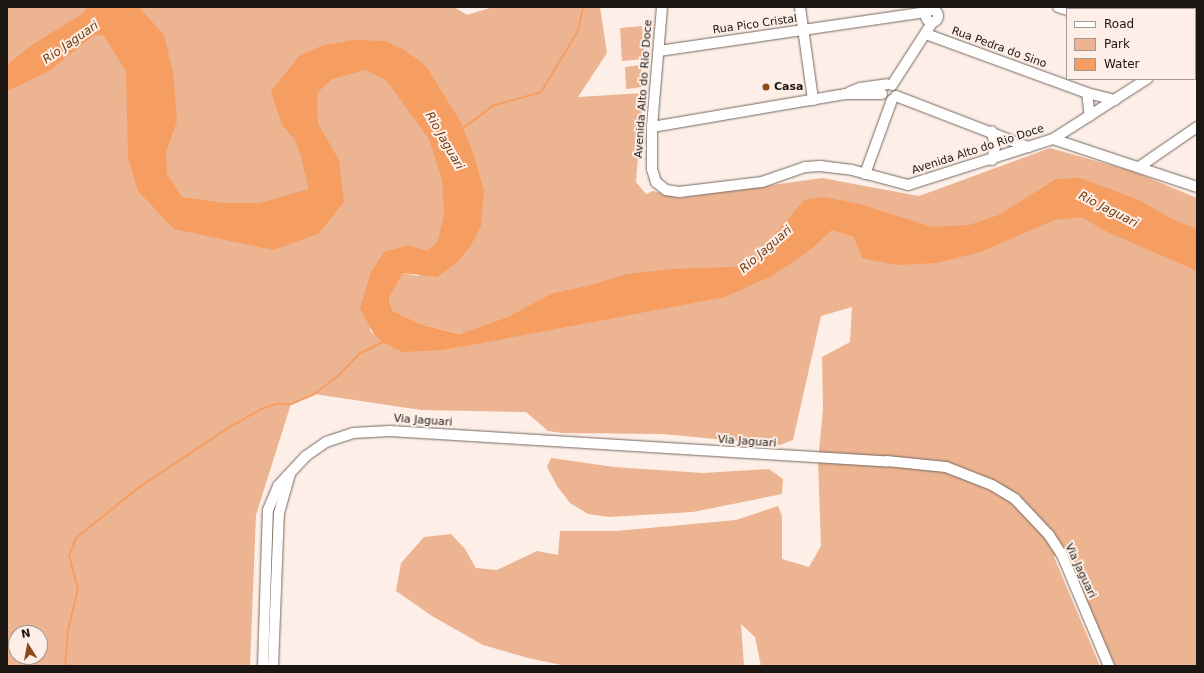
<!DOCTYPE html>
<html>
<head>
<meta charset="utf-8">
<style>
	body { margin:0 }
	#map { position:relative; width:1204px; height:673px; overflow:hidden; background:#fdefe7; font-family:"DejaVu Sans",sans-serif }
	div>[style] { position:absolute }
	.green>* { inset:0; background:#ecb491 }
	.water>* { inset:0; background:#f69d62 }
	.stream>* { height:2px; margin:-1px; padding:0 1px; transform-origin:1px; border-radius:1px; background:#f69d62 }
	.river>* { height:13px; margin:-6.5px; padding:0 6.5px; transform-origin:6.5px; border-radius:6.5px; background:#f69d62 }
	.roads { filter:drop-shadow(0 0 1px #75675e) drop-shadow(0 0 1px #75675e) }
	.minor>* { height:10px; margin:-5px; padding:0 5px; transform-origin:5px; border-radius:5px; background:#fff }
	.minor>.ring { margin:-5px; padding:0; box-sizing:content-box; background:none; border:10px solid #fff; border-radius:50% }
	.dots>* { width:11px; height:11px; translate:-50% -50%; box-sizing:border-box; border:2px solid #fdefe7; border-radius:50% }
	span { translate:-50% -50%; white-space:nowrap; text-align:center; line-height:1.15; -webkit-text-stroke:4px #fdefe7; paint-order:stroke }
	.street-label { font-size:11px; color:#1c1613 }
	.poi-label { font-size:11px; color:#1c1613; font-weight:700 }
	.left { translate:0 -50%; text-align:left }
	.water-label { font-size:12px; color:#723a0c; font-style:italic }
	.frame { position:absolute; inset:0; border:8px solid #1c1613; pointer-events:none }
	.legend { position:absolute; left:1066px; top:8px; width:130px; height:72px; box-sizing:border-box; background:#fdefe7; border:1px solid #a39892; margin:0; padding:5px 7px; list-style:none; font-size:12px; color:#1c1613 }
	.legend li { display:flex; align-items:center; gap:8px; height:20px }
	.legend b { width:20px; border:1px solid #a39892 }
	.north { position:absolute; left:8px; top:625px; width:40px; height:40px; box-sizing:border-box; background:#fdefe7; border:1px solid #a39892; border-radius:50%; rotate:349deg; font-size:11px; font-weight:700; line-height:16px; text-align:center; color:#1c1613 }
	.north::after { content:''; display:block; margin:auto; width:14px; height:18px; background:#8d4b18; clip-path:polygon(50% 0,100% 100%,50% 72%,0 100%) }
</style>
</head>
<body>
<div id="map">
	<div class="green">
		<div style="clip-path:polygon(evenodd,7px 7px,454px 7px,467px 15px,493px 7px,600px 7px,607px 53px,578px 97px,643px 93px,636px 182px,646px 194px,653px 191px,680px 198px,822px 178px,919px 196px,1050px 148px,1135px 172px,1197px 198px,1197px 666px,1115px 666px,1064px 549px,1054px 557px,1100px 666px,761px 666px,755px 637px,741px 624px,744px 666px,566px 666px,528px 658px,483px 645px,432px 616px,396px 591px,401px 563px,424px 537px,451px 534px,465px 549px,476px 568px,497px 570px,537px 551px,558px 555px,560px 531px,616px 531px,736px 520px,778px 506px,782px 516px,782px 559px,809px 567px,821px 546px,818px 461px,823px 409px,822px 357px,850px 342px,852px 307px,821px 316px,793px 440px,780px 445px,662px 434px,562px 433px,548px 431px,526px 412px,421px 410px,314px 394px,291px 404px,256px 515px,250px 666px,7px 666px,7px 7px,480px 227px,471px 246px,418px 276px,403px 273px,389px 297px,393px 311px,423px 325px,461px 334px,507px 317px,552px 293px,563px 291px,561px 327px,445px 350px,382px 342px,375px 336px,370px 330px,408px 245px,433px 261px,480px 227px,7px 7px,16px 633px,40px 633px,40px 657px,16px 657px,16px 633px)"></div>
		<div style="clip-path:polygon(642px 26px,645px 59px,622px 61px,620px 28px)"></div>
		<div style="clip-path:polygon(641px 65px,642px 87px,626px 89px,625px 67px)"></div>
		<div style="clip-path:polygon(551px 458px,614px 467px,703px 473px,769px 469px,783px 479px,782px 494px,693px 512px,609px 517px,588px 514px,570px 503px,557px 486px,547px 467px)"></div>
	</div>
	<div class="water">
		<div style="clip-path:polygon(88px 7px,139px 7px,164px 35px,173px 72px,177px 121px,166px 152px,167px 174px,182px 197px,225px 203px,259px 203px,309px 189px,316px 171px,310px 157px,282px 125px,271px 91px,300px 55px,324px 45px,354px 40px,386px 41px,406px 51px,426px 66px,460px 121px,474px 155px,484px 191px,481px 226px,471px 246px,454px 265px,437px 277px,403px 273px,389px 298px,393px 311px,423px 325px,460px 334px,507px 317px,552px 293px,588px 286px,627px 274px,671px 269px,733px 267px,757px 256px,804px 200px,824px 197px,860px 204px,932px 227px,969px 225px,999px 215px,1056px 179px,1080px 178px,1139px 200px,1172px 219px,1197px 229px,1197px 271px,1101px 229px,1082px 217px,1054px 220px,981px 252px,936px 263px,896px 265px,862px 258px,854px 237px,832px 230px,810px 250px,772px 276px,725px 297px,445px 350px,403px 352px,382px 342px,375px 336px,360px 308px,371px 272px,384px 252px,408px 245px,427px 251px,438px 241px,444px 213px,442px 180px,429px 139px,386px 80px,365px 70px,332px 79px,317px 93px,318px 124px,339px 160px,344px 202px,318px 234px,273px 250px,174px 229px,138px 191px,128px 157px,126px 71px,103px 35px,93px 36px,49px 71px,7px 91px,7px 65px,32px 45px,82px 14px)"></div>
	</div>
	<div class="stream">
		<div style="left:462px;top:129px;width:38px;rotate:-37deg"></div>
		<div style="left:492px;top:106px;width:51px;rotate:-15.9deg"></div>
		<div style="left:541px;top:92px;width:71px;rotate:-58.8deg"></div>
		<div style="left:578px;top:31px;width:25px;rotate:-78deg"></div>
		<div style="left:65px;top:666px;width:36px;rotate:-85deg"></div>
		<div style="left:68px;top:630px;width:42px;rotate:-76.3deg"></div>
		<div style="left:78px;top:589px;width:34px;rotate:-105deg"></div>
		<div style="left:69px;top:556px;width:19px;rotate:-69deg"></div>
		<div style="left:76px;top:538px;width:85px;rotate:-38.8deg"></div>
		<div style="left:142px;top:485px;width:100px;rotate:-33.5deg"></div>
		<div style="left:225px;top:430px;width:42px;rotate:-30.3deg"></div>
		<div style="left:261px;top:409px;width:16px;rotate:-18deg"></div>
		<div style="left:276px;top:404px;width:15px"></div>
		<div style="left:291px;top:404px;width:25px;rotate:-23deg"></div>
		<div style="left:314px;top:394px;width:30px;rotate:-37deg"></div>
		<div style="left:338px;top:376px;width:30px;rotate:-46deg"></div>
		<div style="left:359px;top:354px;width:27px;rotate:-27deg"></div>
	</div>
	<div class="river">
		<div style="left:300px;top:137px;width:15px;rotate:67deg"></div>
		<div style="left:306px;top:151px;width:40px;rotate:77deg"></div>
		<div style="left:315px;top:190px;width:8px;rotate:130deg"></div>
	</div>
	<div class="roads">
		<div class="minor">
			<div style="left:662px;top:7px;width:120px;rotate:94.8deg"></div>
			<div style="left:652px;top:127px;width:42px;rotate:90deg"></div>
			<div style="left:652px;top:169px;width:14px;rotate:73deg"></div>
			<div style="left:656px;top:182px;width:13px;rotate:39deg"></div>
			<div style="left:666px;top:190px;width:13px;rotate:9deg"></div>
			<div style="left:679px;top:192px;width:84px;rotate:-6.9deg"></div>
			<div style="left:762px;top:182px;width:46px;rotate:-19.2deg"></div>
			<div style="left:805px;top:167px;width:15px;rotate:-4deg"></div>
			<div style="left:820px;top:166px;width:32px;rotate:7deg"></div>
			<div style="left:852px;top:170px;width:58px;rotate:15deg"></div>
			<div style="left:908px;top:185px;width:152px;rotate:-17.6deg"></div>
			<div style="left:1053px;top:139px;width:152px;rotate:18.4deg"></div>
			<div style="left:800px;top:7px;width:94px;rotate:82deg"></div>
			<div style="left:1058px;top:7px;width:9px;rotate:18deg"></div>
			<div class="ring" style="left:926px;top:10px;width:2px;height:2px"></div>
			<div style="left:926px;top:34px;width:171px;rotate:20.1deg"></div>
			<div style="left:1087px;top:93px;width:29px;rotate:14deg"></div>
			<div style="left:1195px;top:47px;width:2px"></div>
			<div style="left:659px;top:51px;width:271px;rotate:-8.3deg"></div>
			<div style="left:892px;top:85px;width:74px;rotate:-57.2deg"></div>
			<div style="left:850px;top:92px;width:11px;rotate:-22deg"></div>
			<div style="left:860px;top:88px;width:27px;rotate:-8deg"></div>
			<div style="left:1087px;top:93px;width:23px;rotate:83deg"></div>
			<div style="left:896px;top:96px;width:142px;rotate:21.1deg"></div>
			<div style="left:652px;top:127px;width:197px;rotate:-9.7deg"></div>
			<div style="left:846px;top:94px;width:36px"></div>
			<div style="left:1053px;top:139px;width:112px;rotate:-32.6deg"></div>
			<div style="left:992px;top:160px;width:13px;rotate:-77deg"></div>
			<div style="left:995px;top:147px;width:16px;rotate:-101deg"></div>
			<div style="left:1139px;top:167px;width:70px;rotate:-34.6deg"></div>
			<div style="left:865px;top:174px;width:79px;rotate:-70deg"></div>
			<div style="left:263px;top:666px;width:156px;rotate:-88.2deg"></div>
			<div style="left:268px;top:510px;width:26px;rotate:-67deg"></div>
			<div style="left:278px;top:486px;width:41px;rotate:-47deg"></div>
			<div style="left:306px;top:456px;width:24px;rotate:-35deg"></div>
			<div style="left:326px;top:442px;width:28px;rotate:-18deg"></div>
			<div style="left:353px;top:433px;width:37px;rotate:-3deg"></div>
			<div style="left:390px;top:431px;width:498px;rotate:3.5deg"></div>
			<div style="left:887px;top:461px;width:59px;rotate:5.8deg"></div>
			<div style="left:946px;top:467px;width:49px;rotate:21.4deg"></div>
			<div style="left:992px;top:485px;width:27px;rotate:31deg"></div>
			<div style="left:1015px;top:499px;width:50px;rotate:46.6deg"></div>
			<div style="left:1049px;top:535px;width:24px;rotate:57deg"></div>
			<div style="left:1062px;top:555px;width:121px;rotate:67.1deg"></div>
			<div style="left:273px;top:666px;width:153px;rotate:-87.8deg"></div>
			<div style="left:279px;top:513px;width:41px;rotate:-74.2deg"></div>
		</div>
	</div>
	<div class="dots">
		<div style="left:766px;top:87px;background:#8d4b18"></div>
	</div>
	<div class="street-label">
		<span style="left:755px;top:25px;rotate:-8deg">Rua Pico Cristal</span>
		<span style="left:999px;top:48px;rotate:20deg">Rua Pedra do Sino</span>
		<span style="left:644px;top:89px;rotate:-86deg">Avenida Alto do Rio Doce</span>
		<span style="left:978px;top:150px;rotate:-18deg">Avenida Alto do Rio Doce</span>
		<span style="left:423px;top:421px;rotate:4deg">Via Jaguari</span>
		<span style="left:747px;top:442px;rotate:4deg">Via Jaguari</span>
		<span style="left:1080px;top:571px;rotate:65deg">Via Jaguari</span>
	</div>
	<div class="poi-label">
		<span class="left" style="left:774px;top:87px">Casa</span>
	</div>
	<div class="water-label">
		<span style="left:71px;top:43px;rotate:-35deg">Rio Jaguari</span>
		<span style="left:444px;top:141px;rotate:60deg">Rio Jaguari</span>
		<span style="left:1108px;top:210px;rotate:27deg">Rio Jaguari</span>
		<span style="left:766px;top:250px;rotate:-41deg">Rio Jaguari</span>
	</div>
	<div class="frame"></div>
	<ul class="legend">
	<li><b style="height:5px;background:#fff"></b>Road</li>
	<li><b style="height:11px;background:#ecb491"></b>Park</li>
	<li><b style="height:11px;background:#f69d62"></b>Water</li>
	</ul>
	<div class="north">N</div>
</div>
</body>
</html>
